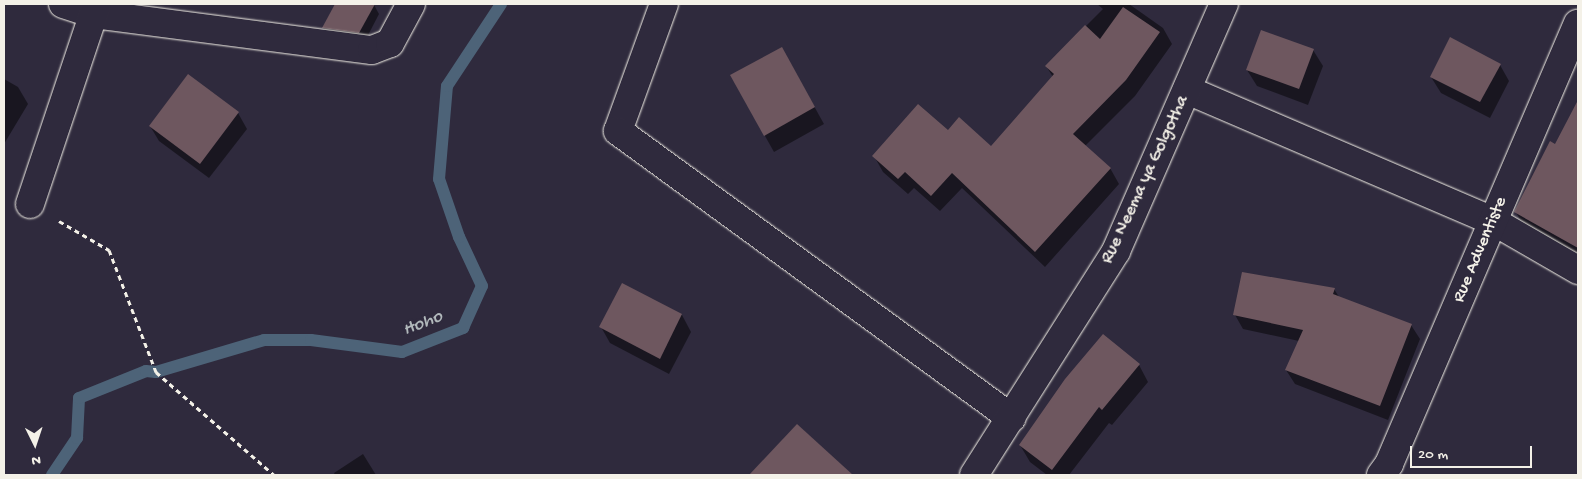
<!DOCTYPE html>
<html>
<head>
<meta charset="utf-8">
<style>
	body { margin:0 }
	#map { position:relative; width:1582px; height:479px; overflow:hidden; background:#2f2a3d; font-family:"Gochi Hand",sans-serif }
	div>[style] { position:absolute }
	.shadow>* { inset:0; background:#0007 }
	.stream>* { height:12px; margin:-6px; padding:0 6px; transform-origin:6px; border-radius:6px; background:#4d6378 }
	.building>* { inset:0; background:#6e575f }
	.path>* { height:3px; margin-top:-1.5px; transform-origin:0; background:repeating-linear-gradient(90deg,#f4f1e8 0 5px,transparent 0 9px) }
	.roads { filter:drop-shadow(0 0 1px #f4f1e8) drop-shadow(0 0 1px #f4f1e8) }
	.minor>* { height:28px; margin:-14px; padding:0 14px; transform-origin:14px; border-radius:14px; background:#2f2a3d }
	span { translate:-50% -50%; white-space:nowrap; text-align:center; line-height:1.15; -webkit-text-stroke:5px #2f2a3d; paint-order:stroke }
	.street-label { font-size:18px; color:#f4f1e8 }
	.water-label { font-size:19px; color:#b1b8bb; font-style:italic }
	.frame { position:absolute; inset:0; border:5px solid #f4f1e8; pointer-events:none }
	.north { position:absolute; left:10px; top:419px; width:50px; height:50px; -webkit-text-stroke:4px #2f2a3d; paint-order:stroke; rotate:176deg; font-size:14px; font-weight:700; line-height:20px; text-align:center; color:#f4f1e8 }
	.north::after { content:''; display:block; margin:auto; width:18px; height:22px; background:#f4f1e8; clip-path:polygon(50% 0,100% 100%,50% 72%,0 100%) }
	.scale { position:absolute; left:1410px; top:446px; width:122px; height:22px; box-sizing:border-box; border:2px solid #f4f1e8; border-top:0; padding-left:6px; font-size:15px; line-height:18px; white-space:nowrap; color:#f4f1e8; -webkit-text-stroke:4px #2f2a3d; paint-order:stroke }
</style>
</head>
<body>
<div id="map">
	<div class="shadow">
		<div style="clip-path:polygon(336px 4px,374px 5px,379px 14px,365px 41px,329px 37px,323px 28px)"></div>
		<div style="clip-path:polygon(1097px 4px,1129px 4px,1163px 28px,1172px 44px,1135px 96px,1085px 146px,1110px 168px,1119px 184px,1045px 267px,962px 188px,940px 211px,914px 188px,908px 194px,883px 172px,874px 156px,948px 132px,991px 148px,1053px 77px,1046px 66px,1103px 9px)"></div>
		<div style="clip-path:polygon(1313px 50px,1323px 66px,1308px 105px,1257px 86px,1247px 70px)"></div>
		<div style="clip-path:polygon(791px 65px,824px 124px,774px 152px,765px 136px)"></div>
		<div style="clip-path:polygon(1500px 65px,1509px 81px,1490px 118px,1441px 93px,1431px 77px)"></div>
		<div style="clip-path:polygon(4px 79px,18px 87px,28px 104px,4px 144px)"></div>
		<div style="clip-path:polygon(238px 113px,247px 129px,209px 178px,159px 141px,150px 126px)"></div>
		<div style="clip-path:polygon(1551px 143px,1578px 158px,1578px 259px,1525px 229px,1516px 212px)"></div>
		<div style="clip-path:polygon(623px 285px,682px 315px,691px 332px,669px 374px,610px 343px,601px 327px)"></div>
		<div style="clip-path:polygon(1334px 289px,1339px 297px,1411px 325px,1420px 339px,1388px 420px,1295px 384px,1286px 370px,1299px 341px,1243px 329px,1235px 315px)"></div>
		<div style="clip-path:polygon(1139px 365px,1148px 382px,1112px 425px,1109px 423px,1069px 475px,1047px 475px,1030px 462px,1020px 445px)"></div>
		<div style="clip-path:polygon(797px 425px,851px 475px,767px 475px,761px 464px)"></div>
		<div style="clip-path:polygon(363px 454px,376px 475px,335px 475px,334px 473px)"></div>
	</div>
	<div class="stream">
		<div style="left:52px;top:475px;width:45px;rotate:-56deg"></div>
		<div style="left:77px;top:438px;width:40px;rotate:-87.1deg"></div>
		<div style="left:79px;top:398px;width:72px;rotate:-21.9deg"></div>
		<div style="left:146px;top:371px;width:10px;rotate:6deg"></div>
		<div style="left:156px;top:372px;width:113px;rotate:-16.5deg"></div>
		<div style="left:264px;top:340px;width:47px"></div>
		<div style="left:311px;top:340px;width:92px;rotate:7.5deg"></div>
		<div style="left:402px;top:352px;width:66px;rotate:-21.5deg"></div>
		<div style="left:463px;top:328px;width:46px;rotate:-65.7deg"></div>
		<div style="left:482px;top:286px;width:54px;rotate:-115.1deg"></div>
		<div style="left:459px;top:237px;width:61px;rotate:-109deg"></div>
		<div style="left:439px;top:179px;width:93px;rotate:-85.1deg"></div>
		<div style="left:447px;top:86px;width:98px;rotate:-56.6deg"></div>
	</div>
	<div class="building">
		<div style="clip-path:polygon(335px 4px,375px 4px,359px 33px,322px 28px)"></div>
		<div style="clip-path:polygon(1123px 7px,1160px 32px,1126px 80px,1073px 134px,1111px 168px,1035px 252px,952px 173px,931px 196px,905px 172px,898px 179px,872px 156px,918px 104px,948px 130px,959px 117px,991px 146px,1054px 74px,1045px 66px,1085px 25px,1100px 39px)"></div>
		<div style="clip-path:polygon(1261px 30px,1314px 49px,1299px 89px,1246px 70px)"></div>
		<div style="clip-path:polygon(1450px 37px,1501px 64px,1480px 102px,1430px 77px)"></div>
		<div style="clip-path:polygon(782px 47px,815px 107px,764px 136px,730px 75px)"></div>
		<div style="clip-path:polygon(188px 74px,239px 112px,200px 164px,149px 126px)"></div>
		<div style="clip-path:polygon(1578px 100px,1578px 248px,1514px 212px,1550px 141px,1555px 144px)"></div>
		<div style="clip-path:polygon(1242px 272px,1335px 288px,1333px 294px,1412px 324px,1380px 406px,1285px 370px,1303px 330px,1233px 315px)"></div>
		<div style="clip-path:polygon(622px 283px,682px 314px,660px 359px,599px 327px)"></div>
		<div style="clip-path:polygon(1103px 334px,1140px 364px,1102px 410px,1099px 407px,1052px 470px,1019px 445px,1065px 379px)"></div>
		<div style="clip-path:polygon(797px 424px,853px 475px,749px 475px)"></div>
	</div>
	<div class="path">
		<div style="left:59px;top:221px;width:58px;rotate:30.1deg"></div>
		<div style="left:109px;top:250px;width:131px;rotate:68.9deg"></div>
		<div style="left:156px;top:372px;width:157px;rotate:41.1deg"></div>
	</div>
	<div class="roads">
		<div class="minor">
			<div style="left:63px;top:4px;width:33px;rotate:18deg"></div>
			<div style="left:94px;top:14px;width:280px;rotate:7.4deg"></div>
			<div style="left:372px;top:50px;width:19px;rotate:-21deg"></div>
			<div style="left:390px;top:43px;width:44px;rotate:-61.7deg"></div>
			<div style="left:664px;top:4px;width:135px;rotate:109.9deg"></div>
			<div style="left:618px;top:131px;width:487px;rotate:36.1deg"></div>
			<div style="left:1187px;top:90px;width:333px;rotate:23.2deg"></div>
			<div style="left:1493px;top:221px;width:98px;rotate:30deg"></div>
			<div style="left:30px;top:204px;width:211px;rotate:-71.5deg"></div>
			<div style="left:974px;top:475px;width:265px;rotate:-57.6deg"></div>
			<div style="left:1116px;top:251px;width:270px;rotate:-66.4deg"></div>
			<div style="left:1381px;top:475px;width:14px;rotate:-54deg"></div>
			<div style="left:1389px;top:464px;width:479px;rotate:-66.8deg"></div>
		</div>
	</div>
	<div class="street-label">
		<span style="left:1146px;top:180px;rotate:-65deg">Rue Neema ya Golgotha</span>
		<span style="left:1481px;top:250px;rotate:-67deg">Rue Adventiste</span>
	</div>
	<div class="water-label">
		<span style="left:423px;top:324px;rotate:-22deg">Hoho</span>
	</div>
	<div class="frame"></div>
	<div class="north">N</div>
	<div class="scale">20 m</div>
</div>
</body>
</html>
